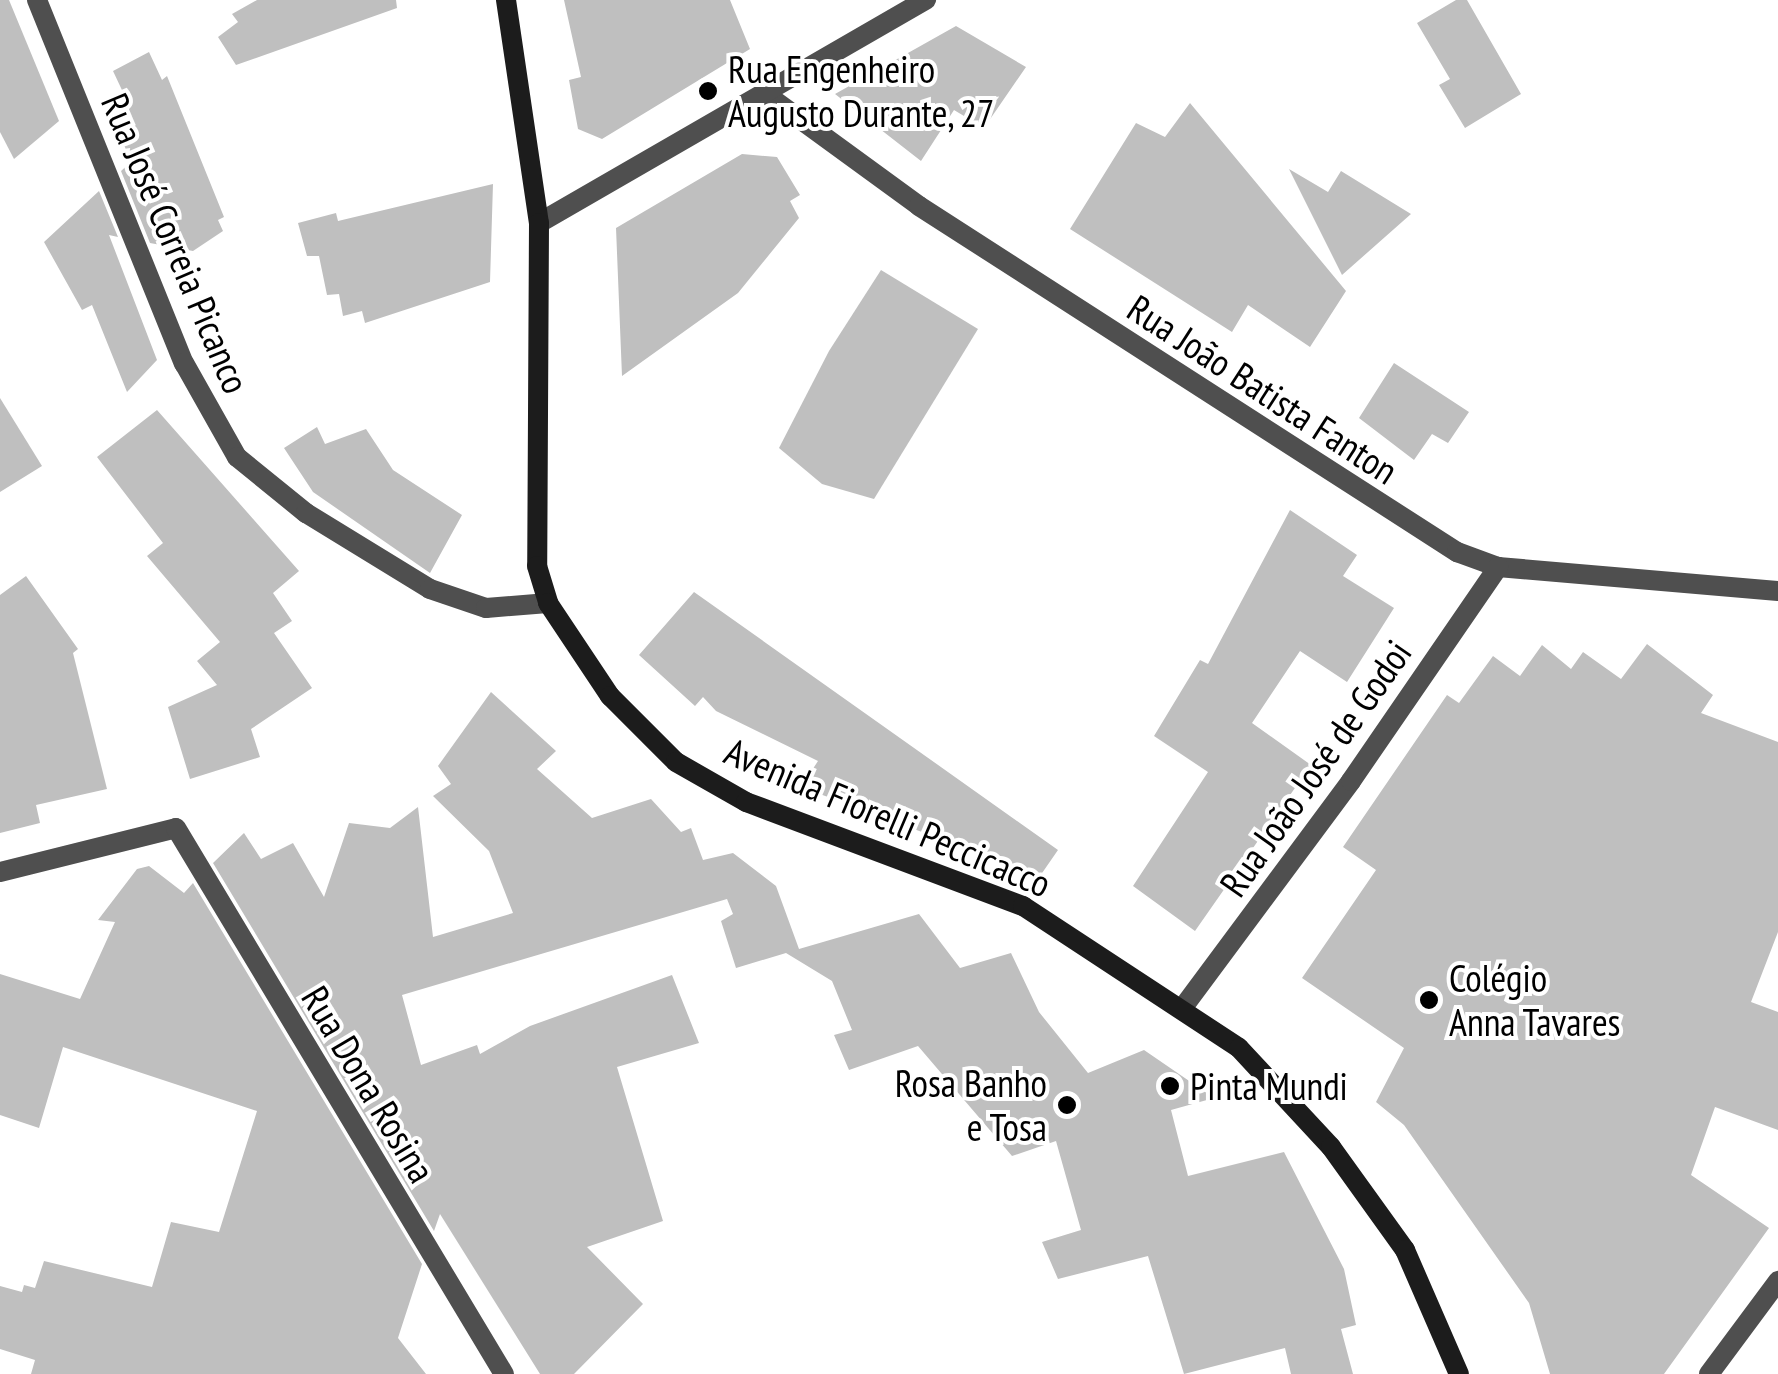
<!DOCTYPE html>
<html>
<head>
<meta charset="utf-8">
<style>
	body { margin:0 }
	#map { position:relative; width:1778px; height:1374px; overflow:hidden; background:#fff; font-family:"PT Sans Narrow",sans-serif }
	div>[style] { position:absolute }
	.building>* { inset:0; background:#bfbfbf }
	.street>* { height:20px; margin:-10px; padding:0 10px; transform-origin:10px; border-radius:10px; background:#4f4f4f }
	.secondary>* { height:20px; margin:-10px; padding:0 10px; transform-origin:10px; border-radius:10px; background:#1c1c1c }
	.dots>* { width:28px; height:28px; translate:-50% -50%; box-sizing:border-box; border:5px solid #fff; border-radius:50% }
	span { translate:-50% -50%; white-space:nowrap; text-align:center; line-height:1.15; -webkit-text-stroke:8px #fff; paint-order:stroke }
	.poi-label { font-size:38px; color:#000 }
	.left { translate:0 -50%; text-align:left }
	.right { translate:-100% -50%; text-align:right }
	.street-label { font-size:38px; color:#000 }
</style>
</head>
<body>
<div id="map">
	<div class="building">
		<div style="clip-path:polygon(0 0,9px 0,59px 121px,14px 159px,0 132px)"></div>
		<div style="clip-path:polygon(257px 0,396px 0,397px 8px,236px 65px,218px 37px,238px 22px,232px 14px)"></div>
		<div style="clip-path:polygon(564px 0,730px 0,750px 49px,602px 139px,578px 129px,569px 80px,581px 77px)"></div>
		<div style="clip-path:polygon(1456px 0,1467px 0,1521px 94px,1465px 128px,1439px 85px,1450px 79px,1417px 23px)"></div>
		<div style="clip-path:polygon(956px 26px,1026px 67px,984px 128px,954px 110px,921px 161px,835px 94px)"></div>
		<div style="clip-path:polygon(149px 52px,162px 80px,167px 76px,224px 217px,218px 220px,223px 231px,193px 251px,150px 243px,121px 171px,131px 162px,111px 113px,129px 105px,113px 71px)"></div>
		<div style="clip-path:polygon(1190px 103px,1346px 291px,1310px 347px,1248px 305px,1232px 332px,1070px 229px,1136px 123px,1165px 137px)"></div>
		<div style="clip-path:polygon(742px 154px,777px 157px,800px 195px,790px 201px,799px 218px,738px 293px,622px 376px,616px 228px)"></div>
		<div style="clip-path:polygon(1289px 169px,1328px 192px,1341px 171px,1411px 214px,1342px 275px)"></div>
		<div style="clip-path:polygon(493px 184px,490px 282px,365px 323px,362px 311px,343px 316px,339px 294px,327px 295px,319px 256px,307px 256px,298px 223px,336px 213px,338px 221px)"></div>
		<div style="clip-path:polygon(99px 191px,118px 237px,109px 235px,157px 360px,127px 392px,92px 305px,82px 310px,44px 242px)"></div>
		<div style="clip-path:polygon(881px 270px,978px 329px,874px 499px,822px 484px,779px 448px,829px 351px)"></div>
		<div style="clip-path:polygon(1394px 363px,1469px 412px,1448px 443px,1432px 434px,1414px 460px,1359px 418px)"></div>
		<div style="clip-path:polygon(0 398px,42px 466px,0 492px)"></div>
		<div style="clip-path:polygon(157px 410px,299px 571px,273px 593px,292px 621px,274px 633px,312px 688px,251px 729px,260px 757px,190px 779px,168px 707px,217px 685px,197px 661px,220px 642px,147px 556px,163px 543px,97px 457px)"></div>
		<div style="clip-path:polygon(317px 427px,325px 444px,366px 429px,393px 470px,462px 515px,430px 573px,313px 492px,284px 448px)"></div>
		<div style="clip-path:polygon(1290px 510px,1357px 555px,1343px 576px,1394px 608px,1347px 682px,1300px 651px,1252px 723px,1311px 765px,1195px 931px,1133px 886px,1208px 772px,1154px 736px,1200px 660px,1208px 664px)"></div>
		<div style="clip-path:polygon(26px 576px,78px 649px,73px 653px,107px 789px,36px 805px,40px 823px,0 833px,0 595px)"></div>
		<div style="clip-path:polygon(694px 592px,1058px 850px,1040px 876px,801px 787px,818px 761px,716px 711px,703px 697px,695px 706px,639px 655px)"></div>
		<div style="clip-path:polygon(1647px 644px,1713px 695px,1701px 713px,1778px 742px,1778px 932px,1751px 1002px,1778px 1012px,1778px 1130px,1715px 1107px,1691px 1175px,1769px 1228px,1664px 1374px,1550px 1374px,1529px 1303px,1404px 1125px,1376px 1102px,1404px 1048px,1302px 978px,1376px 870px,1343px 847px,1447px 695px,1459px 703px,1493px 656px,1520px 676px,1542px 645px,1571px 669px,1583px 652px,1621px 679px)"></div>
		<div style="clip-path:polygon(491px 692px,556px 751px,537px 769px,592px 818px,651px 799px,681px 832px,691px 828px,703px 860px,733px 853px,776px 886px,799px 949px,919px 914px,960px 968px,1011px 953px,1039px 1012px,1088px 1073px,1144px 1050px,1214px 1098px,1171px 1110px,1188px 1176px,1284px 1152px,1344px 1269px,1356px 1325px,1341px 1329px,1353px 1374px,1291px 1374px,1285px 1348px,1184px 1374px,1148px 1256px,1058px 1279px,1042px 1242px,1081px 1230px,1056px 1141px,1012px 1156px,918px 1046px,849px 1070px,834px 1035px,852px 1030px,832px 981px,786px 953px,736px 968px,721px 921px,733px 914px,727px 899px,402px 995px,421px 1065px,477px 1045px,480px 1054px,530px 1026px,672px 975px,699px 1043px,617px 1067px,663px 1221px,587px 1247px,643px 1304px,574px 1374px,540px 1374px,440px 1214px,434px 1231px,213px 863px,244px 833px,261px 859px,293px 843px,324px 897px,349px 823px,390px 828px,418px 807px,433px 937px,513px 913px,489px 851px,433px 796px,451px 784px,438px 766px)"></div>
		<div style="clip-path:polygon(149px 866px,184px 893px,193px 883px,422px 1264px,398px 1338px,426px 1374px,31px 1374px,35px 1360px,0 1349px,0 1286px,22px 1292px,24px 1285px,35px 1288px,44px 1261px,152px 1287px,171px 1222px,219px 1232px,257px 1111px,63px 1047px,39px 1128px,0 1115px,0 974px,80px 999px,115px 922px,98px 920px,137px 869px)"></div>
	</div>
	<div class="street">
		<div style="left:37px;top:0;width:392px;rotate:68deg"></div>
		<div style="left:184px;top:363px;width:108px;rotate:60.6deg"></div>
		<div style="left:237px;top:457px;width:89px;rotate:39.1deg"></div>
		<div style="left:306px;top:513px;width:145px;rotate:31.5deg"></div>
		<div style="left:430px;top:589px;width:59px;rotate:18.7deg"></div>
		<div style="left:486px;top:608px;width:62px;rotate:-4.6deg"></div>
		<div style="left:767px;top:95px;width:188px;rotate:36.1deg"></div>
		<div style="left:919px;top:206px;width:640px;rotate:32.75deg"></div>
		<div style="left:1457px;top:552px;width:44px;rotate:20.1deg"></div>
		<div style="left:1498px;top:567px;width:281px;rotate:4.9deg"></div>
		<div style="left:539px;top:223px;width:447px;rotate:-30deg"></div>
		<div style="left:0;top:872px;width:181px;rotate:-14deg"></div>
		<div style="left:176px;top:828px;width:637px;rotate:59.01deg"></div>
		<div style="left:1184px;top:1006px;width:280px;rotate:-53.4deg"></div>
		<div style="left:1351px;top:781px;width:260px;rotate:-55.5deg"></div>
		<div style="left:1709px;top:1374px;width:116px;rotate:-53.4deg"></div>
	</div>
	<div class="secondary">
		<div style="left:506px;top:0;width:225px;rotate:81.6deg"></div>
		<div style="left:539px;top:223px;width:343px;rotate:90.3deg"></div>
		<div style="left:537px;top:566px;width:39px;rotate:73deg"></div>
		<div style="left:548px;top:603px;width:112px;rotate:56.3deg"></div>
		<div style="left:610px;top:696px;width:93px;rotate:45deg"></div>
		<div style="left:676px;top:762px;width:81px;rotate:29.7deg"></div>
		<div style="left:746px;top:802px;width:296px;rotate:20.6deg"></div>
		<div style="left:1023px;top:906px;width:258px;rotate:33.3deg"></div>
		<div style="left:1239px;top:1048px;width:135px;rotate:47.1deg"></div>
		<div style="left:1331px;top:1147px;width:127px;rotate:54.3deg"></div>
		<div style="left:1405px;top:1250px;width:135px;rotate:66.5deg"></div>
	</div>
	<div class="dots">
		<div style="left:708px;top:91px;background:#000"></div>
		<div style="left:1429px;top:1000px;background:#000"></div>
		<div style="left:1170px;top:1086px;background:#000"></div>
		<div style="left:1067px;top:1105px;background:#000"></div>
	</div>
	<div class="poi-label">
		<span class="left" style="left:728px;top:91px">Rua Engenheiro<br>Augusto Durante, 27</span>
		<span class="left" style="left:1449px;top:1000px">Colégio<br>Anna Tavares</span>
		<span class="right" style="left:1047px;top:1105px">Rosa Banho<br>e Tosa</span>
		<span class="left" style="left:1190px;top:1086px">Pinta Mundi</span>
	</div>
	<div class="street-label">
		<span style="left:176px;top:243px;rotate:67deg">Rua José Correia Picanco</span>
		<span style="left:1263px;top:389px;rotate:33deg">Rua João Batista Fanton</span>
		<span style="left:1315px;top:768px;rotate:-55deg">Rua João José de Godoi</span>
		<span style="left:888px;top:817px;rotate:23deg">Avenida Fiorelli Peccicacco</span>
		<span style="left:369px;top:1084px;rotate:59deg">Rua Dona Rosina</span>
	</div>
</div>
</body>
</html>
